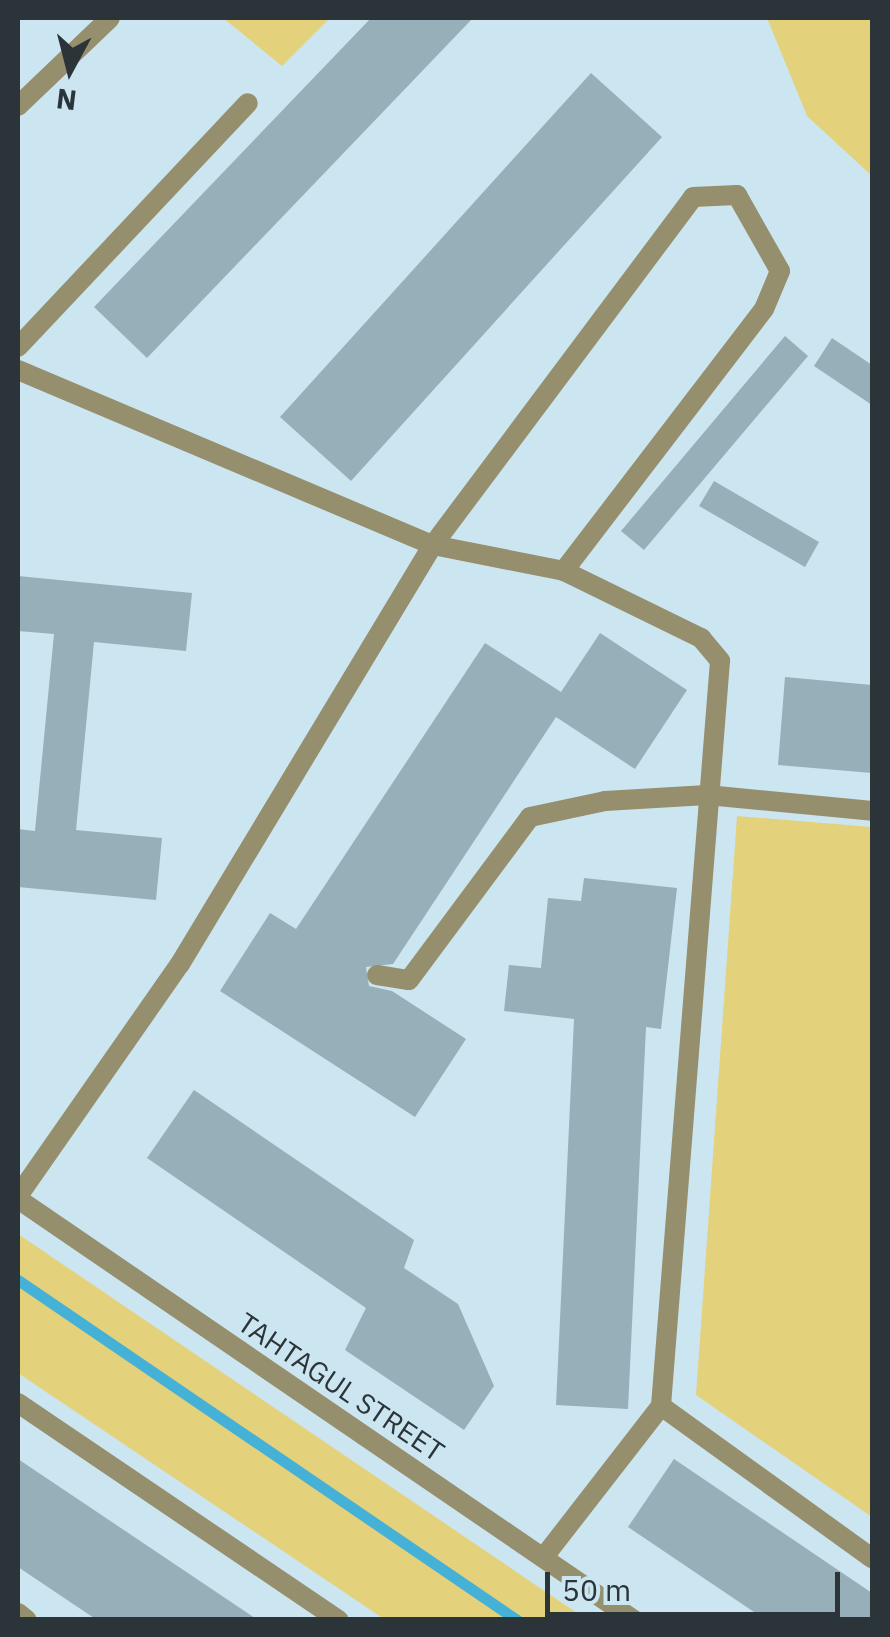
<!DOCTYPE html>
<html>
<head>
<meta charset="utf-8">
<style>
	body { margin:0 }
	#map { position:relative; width:890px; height:1637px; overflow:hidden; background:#cce6f1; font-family:"IBM Plex Sans",sans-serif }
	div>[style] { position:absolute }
	.green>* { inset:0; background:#e4d17c }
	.stream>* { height:11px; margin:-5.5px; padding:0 5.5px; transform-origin:5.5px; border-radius:5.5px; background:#46b1d6 }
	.building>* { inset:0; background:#96afb9 }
	.service>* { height:20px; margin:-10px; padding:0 10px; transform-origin:10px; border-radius:10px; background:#968f6d }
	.pedestrian>* { height:20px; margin:-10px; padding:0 10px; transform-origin:10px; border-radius:10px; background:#968f6d }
	.minor>* { height:20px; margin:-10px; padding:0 10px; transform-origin:10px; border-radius:10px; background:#968f6d }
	span { translate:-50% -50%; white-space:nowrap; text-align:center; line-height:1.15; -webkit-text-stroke:9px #cce6f1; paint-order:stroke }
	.street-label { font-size:28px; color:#2b3539 }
	.frame { position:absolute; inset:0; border:20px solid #2b3539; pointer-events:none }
	.north { position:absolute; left:20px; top:20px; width:100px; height:100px; -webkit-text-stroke:8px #cce6f1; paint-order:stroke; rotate:187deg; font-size:28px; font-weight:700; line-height:40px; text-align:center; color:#2b3539 }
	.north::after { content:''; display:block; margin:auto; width:35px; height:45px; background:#2b3539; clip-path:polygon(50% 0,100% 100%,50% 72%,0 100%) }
	.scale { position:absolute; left:545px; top:1572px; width:295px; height:45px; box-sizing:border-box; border:5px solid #2b3539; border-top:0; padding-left:12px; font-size:30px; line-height:35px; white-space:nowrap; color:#2b3539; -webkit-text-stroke:8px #cce6f1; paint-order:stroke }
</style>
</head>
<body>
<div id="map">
	<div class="green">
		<div style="clip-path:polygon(223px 18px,330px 18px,282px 66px)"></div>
		<div style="clip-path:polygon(767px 18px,872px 18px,872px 176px,807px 116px)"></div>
		<div style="clip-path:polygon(737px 816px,872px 827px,872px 1517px,696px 1395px)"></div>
		<div style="clip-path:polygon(18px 1234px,586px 1619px,384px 1619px,18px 1373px)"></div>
	</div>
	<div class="stream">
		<div style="left:18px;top:1280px;width:604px;rotate:34.27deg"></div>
	</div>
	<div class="building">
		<div style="clip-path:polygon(371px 18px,473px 18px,147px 358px,94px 307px)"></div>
		<div style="clip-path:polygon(591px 73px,662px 137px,351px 481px,280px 417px)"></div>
		<div style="clip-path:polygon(785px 336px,808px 356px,644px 550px,621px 531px)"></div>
		<div style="clip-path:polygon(832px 338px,872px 365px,872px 405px,814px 366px)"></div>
		<div style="clip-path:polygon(714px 481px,819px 542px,805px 567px,699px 506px)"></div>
		<div style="clip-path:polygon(18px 576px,192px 593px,186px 651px,94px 642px,76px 830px,162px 838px,156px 900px,18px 887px,18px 829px,35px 831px,54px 634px,18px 631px)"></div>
		<div style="clip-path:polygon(600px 633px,687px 690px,635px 769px,556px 717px,393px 964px,366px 967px,369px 986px,392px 991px,466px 1039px,415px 1117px,220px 991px,270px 913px,296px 929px,485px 643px,561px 692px)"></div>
		<div style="clip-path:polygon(785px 677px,872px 685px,872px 773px,778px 765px)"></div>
		<div style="clip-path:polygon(584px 878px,677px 888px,661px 1029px,646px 1027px,628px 1409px,556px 1405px,574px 1019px,504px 1011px,509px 965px,541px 968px,548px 898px,581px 901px)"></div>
		<div style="clip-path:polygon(194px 1090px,414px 1240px,404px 1268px,458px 1304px,494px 1386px,464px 1430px,345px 1350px,366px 1308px,147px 1158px)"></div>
		<div style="clip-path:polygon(18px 1459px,258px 1620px,97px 1620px,18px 1567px)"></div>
		<div style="clip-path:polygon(674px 1459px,872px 1593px,872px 1620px,766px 1620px,628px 1527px)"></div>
	</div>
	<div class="service">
		<div style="left:18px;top:106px;width:127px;rotate:-43.7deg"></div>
		<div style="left:18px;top:347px;width:335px;rotate:-46.7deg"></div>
		<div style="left:18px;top:370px;width:450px;rotate:22.9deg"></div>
		<div style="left:433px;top:545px;width:134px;rotate:11.2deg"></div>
		<div style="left:564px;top:571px;width:153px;rotate:26.1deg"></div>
		<div style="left:701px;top:638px;width:30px;rotate:50deg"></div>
		<div style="left:720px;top:661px;width:747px;rotate:94.53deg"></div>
		<div style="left:661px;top:1406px;width:192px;rotate:127.8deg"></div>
		<div style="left:377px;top:975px;width:32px;rotate:9deg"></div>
		<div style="left:409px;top:980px;width:203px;rotate:-53.4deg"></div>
		<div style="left:530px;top:817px;width:77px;rotate:-12deg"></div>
		<div style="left:605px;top:801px;width:102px;rotate:-3.4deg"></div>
		<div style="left:707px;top:795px;width:166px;rotate:5.5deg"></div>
		<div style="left:18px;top:1196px;width:283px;rotate:-55.1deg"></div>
		<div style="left:180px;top:964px;width:489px;rotate:-58.9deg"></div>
		<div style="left:433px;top:545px;width:434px;rotate:-53.2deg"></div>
		<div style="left:693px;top:197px;width:44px;rotate:-2.6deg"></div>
		<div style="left:737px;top:195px;width:87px;rotate:60.5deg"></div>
		<div style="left:780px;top:271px;width:41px;rotate:112.8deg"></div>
		<div style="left:764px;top:309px;width:330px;rotate:127.4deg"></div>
		<div style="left:661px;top:1406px;width:260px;rotate:35.8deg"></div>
		<div style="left:18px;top:1613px;width:11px;rotate:38deg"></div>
	</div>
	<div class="pedestrian">
		<div style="left:18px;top:1403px;width:387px;rotate:34.1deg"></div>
	</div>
	<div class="minor">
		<div style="left:18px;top:1199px;width:746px;rotate:34.35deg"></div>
	</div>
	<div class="street-label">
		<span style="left:341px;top:1387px;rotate:34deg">TAHTAGUL STREET</span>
	</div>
	<div class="frame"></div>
	<div class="north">N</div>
	<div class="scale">50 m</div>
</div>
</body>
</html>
